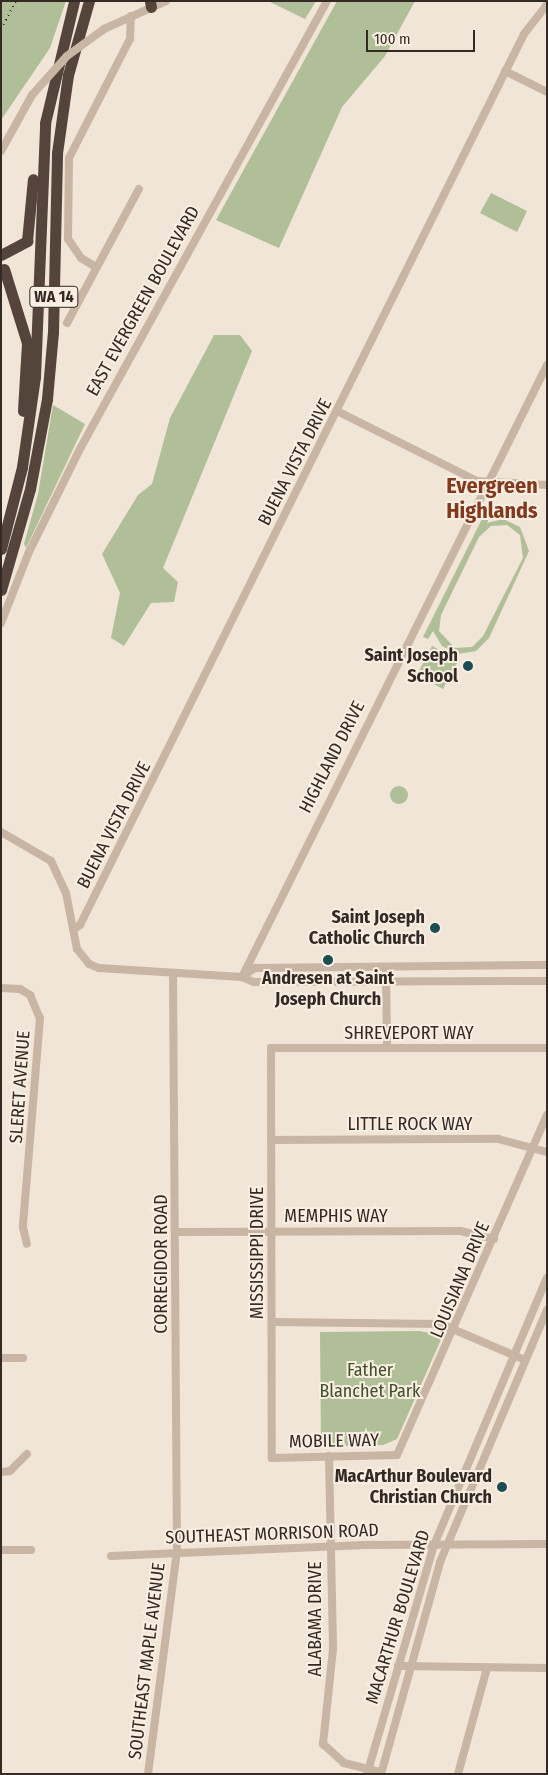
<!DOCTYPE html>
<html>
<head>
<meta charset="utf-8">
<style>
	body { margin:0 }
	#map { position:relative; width:548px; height:1775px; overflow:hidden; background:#f0e5d6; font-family:"Fira Sans Condensed",sans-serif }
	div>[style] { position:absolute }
	.green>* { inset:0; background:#b0bf97 }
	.round { border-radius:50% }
	.minor>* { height:8px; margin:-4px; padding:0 4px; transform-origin:4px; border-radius:4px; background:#c8b5a3 }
	.highway>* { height:11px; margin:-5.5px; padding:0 5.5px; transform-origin:5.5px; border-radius:5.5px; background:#54443c }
	.rail>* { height:2px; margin-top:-1px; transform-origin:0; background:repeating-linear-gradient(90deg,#332a25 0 1px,transparent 0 5px) }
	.minor-bridge>* { height:8px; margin:-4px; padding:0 4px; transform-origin:4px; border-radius:4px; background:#c8b5a3 }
	.dots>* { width:14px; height:14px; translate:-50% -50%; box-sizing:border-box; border:2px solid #f8efe2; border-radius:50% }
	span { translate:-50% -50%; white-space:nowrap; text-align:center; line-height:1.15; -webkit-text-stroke:4px #f8efe2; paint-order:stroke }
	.shield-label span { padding:1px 4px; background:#f8efe2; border:1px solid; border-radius:4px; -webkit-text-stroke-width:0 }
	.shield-label { font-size:16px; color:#332a25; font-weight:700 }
	.street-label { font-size:18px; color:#332a25 }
	.poi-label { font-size:18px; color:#332a25; font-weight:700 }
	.right { translate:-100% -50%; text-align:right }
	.park-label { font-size:18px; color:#405029 }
	.district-label { font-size:22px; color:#813a1f; font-weight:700 }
	.frame { position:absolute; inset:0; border:2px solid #332a25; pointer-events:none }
	.scale { position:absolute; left:366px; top:30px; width:109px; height:22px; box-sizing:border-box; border:2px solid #332a25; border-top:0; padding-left:6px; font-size:15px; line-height:18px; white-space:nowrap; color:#332a25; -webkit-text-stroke:4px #f8efe2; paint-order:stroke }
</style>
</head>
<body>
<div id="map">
	<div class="green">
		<div style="clip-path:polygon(1px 1px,66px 1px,50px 48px,1px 120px)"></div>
		<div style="clip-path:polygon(268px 1px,316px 1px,305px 19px)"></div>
		<div style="clip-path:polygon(337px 1px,415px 1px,385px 56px,342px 107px,279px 248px,216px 220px)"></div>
		<div style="clip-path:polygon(491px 193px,527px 211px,517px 232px,480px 213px)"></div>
		<div style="clip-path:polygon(214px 335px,240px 335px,252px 351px,163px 568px,178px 582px,174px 602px,151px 603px,124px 646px,111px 638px,120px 593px,102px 554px,138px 495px,152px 484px,170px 418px)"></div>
		<div style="clip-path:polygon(53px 405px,85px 424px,26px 548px,24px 544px,38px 494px)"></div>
		<div style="clip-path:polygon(evenodd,486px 511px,491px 514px,487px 523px,503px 519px,520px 527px,529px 551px,489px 638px,476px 651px,458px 654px,442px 646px,433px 631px,428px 639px,423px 637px,486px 511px,507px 525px,520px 535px,523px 558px,483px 636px,472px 647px,455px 648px,439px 631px,441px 615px,479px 537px,491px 526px,507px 525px)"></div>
		<div style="clip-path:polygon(432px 646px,459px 659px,443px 689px,417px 675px)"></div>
		<div class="round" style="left:390px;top:786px;width:18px;height:18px"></div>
		<div style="clip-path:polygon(419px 1331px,443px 1335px,397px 1439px,383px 1445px,321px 1446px,320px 1332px)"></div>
	</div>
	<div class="minor">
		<div style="left:104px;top:29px;width:68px;rotate:-24.3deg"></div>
		<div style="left:505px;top:71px;width:47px;rotate:26.6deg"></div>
		<div style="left:1px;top:151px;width:64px;rotate:-61deg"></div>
		<div style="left:96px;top:267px;width:17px;rotate:-149deg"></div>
		<div style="left:81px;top:258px;width:23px;rotate:-124deg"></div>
		<div style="left:68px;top:239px;width:81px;rotate:-89.3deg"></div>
		<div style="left:69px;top:158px;width:134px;rotate:-62.9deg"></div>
		<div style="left:130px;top:39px;width:23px;rotate:-88deg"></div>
		<div style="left:67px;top:323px;width:152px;rotate:-61.8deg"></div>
		<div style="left:337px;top:411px;width:157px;rotate:26.6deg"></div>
		<div style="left:477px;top:481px;width:70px;rotate:3.3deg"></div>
		<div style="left:1px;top:623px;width:76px;rotate:-68.5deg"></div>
		<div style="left:29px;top:552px;width:117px;rotate:-63.7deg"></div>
		<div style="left:81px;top:447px;width:509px;rotate:-61.12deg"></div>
		<div style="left:1px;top:832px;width:58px;rotate:30.1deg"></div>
		<div style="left:51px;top:861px;width:35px;rotate:65deg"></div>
		<div style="left:66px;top:893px;width:57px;rotate:78.9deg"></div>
		<div style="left:77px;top:949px;width:19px;rotate:51deg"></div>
		<div style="left:89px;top:964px;width:11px;rotate:22deg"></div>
		<div style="left:99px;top:968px;width:143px;rotate:3.6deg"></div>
		<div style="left:242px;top:977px;width:13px;rotate:23deg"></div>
		<div style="left:254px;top:982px;width:293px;rotate:-0.2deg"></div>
		<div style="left:73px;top:930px;width:9px;rotate:-36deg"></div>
		<div style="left:80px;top:925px;width:995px;rotate:-63.51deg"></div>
		<div style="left:524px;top:34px;width:37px;rotate:-52deg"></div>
		<div style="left:386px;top:968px;width:80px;rotate:89.3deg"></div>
		<div style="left:242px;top:977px;width:684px;rotate:-63.51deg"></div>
		<div style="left:242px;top:977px;width:16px;rotate:-35deg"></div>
		<div style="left:255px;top:968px;width:292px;rotate:-0.6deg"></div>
		<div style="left:1px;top:988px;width:19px;rotate:3deg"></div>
		<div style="left:20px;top:989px;width:12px;rotate:31deg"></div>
		<div style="left:30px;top:995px;width:25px;rotate:67deg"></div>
		<div style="left:40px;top:1018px;width:210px;rotate:94.7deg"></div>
		<div style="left:23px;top:1227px;width:17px;rotate:77deg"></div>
		<div style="left:547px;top:1048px;width:276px;rotate:180deg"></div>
		<div style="left:271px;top:1048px;width:410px;rotate:89.9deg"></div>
		<div style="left:272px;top:1458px;width:125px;rotate:-1.4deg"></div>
		<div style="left:397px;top:1455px;width:372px;rotate:-66.2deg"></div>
		<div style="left:271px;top:1140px;width:227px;rotate:-0.3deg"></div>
		<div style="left:498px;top:1139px;width:51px;rotate:14.9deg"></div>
		<div style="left:177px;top:1232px;width:283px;rotate:-0.2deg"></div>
		<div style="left:460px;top:1231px;width:35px;rotate:13deg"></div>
		<div style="left:272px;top:1322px;width:169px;rotate:0.7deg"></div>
		<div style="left:441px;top:1324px;width:91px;rotate:23.2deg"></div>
		<div style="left:1px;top:1358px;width:22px"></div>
		<div style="left:329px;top:1456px;width:193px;rotate:88.8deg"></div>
		<div style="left:333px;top:1649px;width:96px;rotate:96deg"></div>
		<div style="left:323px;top:1744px;width:28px;rotate:42deg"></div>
		<div style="left:344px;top:1763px;width:38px;rotate:14deg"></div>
		<div style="left:1px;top:1472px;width:9px;rotate:-6deg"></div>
		<div style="left:10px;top:1471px;width:24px;rotate:-45deg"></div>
		<div style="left:1px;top:1550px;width:30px"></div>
		<div style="left:111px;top:1556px;width:249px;rotate:-2.5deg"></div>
		<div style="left:360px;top:1545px;width:187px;rotate:-0.3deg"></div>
		<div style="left:398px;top:1666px;width:149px;rotate:0.8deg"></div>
		<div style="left:148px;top:1774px;width:225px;rotate:-82.6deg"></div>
		<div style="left:177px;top:1551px;width:575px;rotate:-90.4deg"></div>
		<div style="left:367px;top:1774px;width:239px;rotate:-73.7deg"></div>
		<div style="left:434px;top:1545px;width:290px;rotate:-67.1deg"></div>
		<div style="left:381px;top:1774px;width:220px;rotate:-74.4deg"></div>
		<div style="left:440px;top:1562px;width:274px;rotate:-67deg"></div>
		<div style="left:458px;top:1774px;width:110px;rotate:-74.7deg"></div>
	</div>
	<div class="highway">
		<div style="left:150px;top:1px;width:6px;rotate:81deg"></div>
		<div style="left:1px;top:255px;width:30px;rotate:-28deg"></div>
		<div style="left:27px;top:241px;width:62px;rotate:-84.5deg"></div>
		<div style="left:4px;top:269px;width:77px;rotate:72.7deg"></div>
		<div style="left:27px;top:343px;width:68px;rotate:93.4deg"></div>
		<div style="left:1px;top:549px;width:85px;rotate:-75.6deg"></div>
		<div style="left:22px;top:467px;width:91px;rotate:-81.8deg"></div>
		<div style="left:35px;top:377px;width:254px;rotate:-87.7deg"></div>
		<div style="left:45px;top:123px;width:125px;rotate:-76.6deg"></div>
		<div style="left:1px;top:590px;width:105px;rotate:-74deg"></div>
		<div style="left:30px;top:489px;width:92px;rotate:-79.3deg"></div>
		<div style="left:47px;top:399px;width:67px;rotate:-84.9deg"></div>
		<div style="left:53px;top:332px;width:179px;rotate:-88.7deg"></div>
		<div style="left:57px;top:153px;width:79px;rotate:-82deg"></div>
		<div style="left:68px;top:75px;width:77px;rotate:-74.2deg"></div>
	</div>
	<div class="rail">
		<div style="left:1px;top:29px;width:32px;rotate:-62deg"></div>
	</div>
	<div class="minor-bridge">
		<div style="left:32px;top:95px;width:52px;rotate:-48.1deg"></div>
		<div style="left:67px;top:56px;width:46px;rotate:-36.1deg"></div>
	</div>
	<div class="dots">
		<div style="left:468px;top:666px;background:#1b4d53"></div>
		<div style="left:435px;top:928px;background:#1b4d53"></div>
		<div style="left:328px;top:960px;background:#1b4d53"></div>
		<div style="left:502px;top:1487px;background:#1b4d53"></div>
	</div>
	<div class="shield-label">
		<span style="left:54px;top:297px">WA 14</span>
	</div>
	<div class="street-label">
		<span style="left:143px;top:301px;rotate:-61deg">EAST EVERGREEN BOULEVARD</span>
		<span style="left:295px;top:462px;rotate:-63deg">BUENA VISTA DRIVE</span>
		<span style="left:332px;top:757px;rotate:-63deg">HIGHLAND DRIVE</span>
		<span style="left:114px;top:825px;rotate:-63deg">BUENA VISTA DRIVE</span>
		<span style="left:409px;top:1033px">SHREVEPORT WAY</span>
		<span style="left:20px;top:1087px;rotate:-86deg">SLERET AVENUE</span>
		<span style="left:410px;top:1124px">LITTLE ROCK WAY</span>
		<span style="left:336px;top:1216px">MEMPHIS WAY</span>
		<span style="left:257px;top:1253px;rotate:-90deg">MISSISSIPPI DRIVE</span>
		<span style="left:161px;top:1264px;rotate:-90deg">CORREGIDOR ROAD</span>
		<span style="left:460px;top:1280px;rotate:-67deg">LOUISIANA DRIVE</span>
		<span style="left:334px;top:1441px;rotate:-1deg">MOBILE WAY</span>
		<span style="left:272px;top:1534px;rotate:-2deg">SOUTHEAST MORRISON ROAD</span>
		<span style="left:398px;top:1617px;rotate:-73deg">MACARTHUR BOULEVARD</span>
		<span style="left:315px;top:1619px;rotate:-90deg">ALABAMA DRIVE</span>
		<span style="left:147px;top:1661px;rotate:-83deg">SOUTHEAST MAPLE AVENUE</span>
	</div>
	<div class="poi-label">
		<span class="right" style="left:458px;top:666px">Saint Joseph<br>School</span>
		<span class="right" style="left:425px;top:928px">Saint Joseph<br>Catholic Church</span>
		<span style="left:328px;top:989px">Andresen at Saint<br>Joseph Church</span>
		<span class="right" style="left:492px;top:1487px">MacArthur Boulevard<br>Christian Church</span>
	</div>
	<div class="park-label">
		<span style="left:370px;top:1381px">Father<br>Blanchet Park</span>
	</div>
	<div class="district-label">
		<span style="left:492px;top:498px">Evergreen<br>Highlands</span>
	</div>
	<div class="frame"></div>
	<div class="scale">100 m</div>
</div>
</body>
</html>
